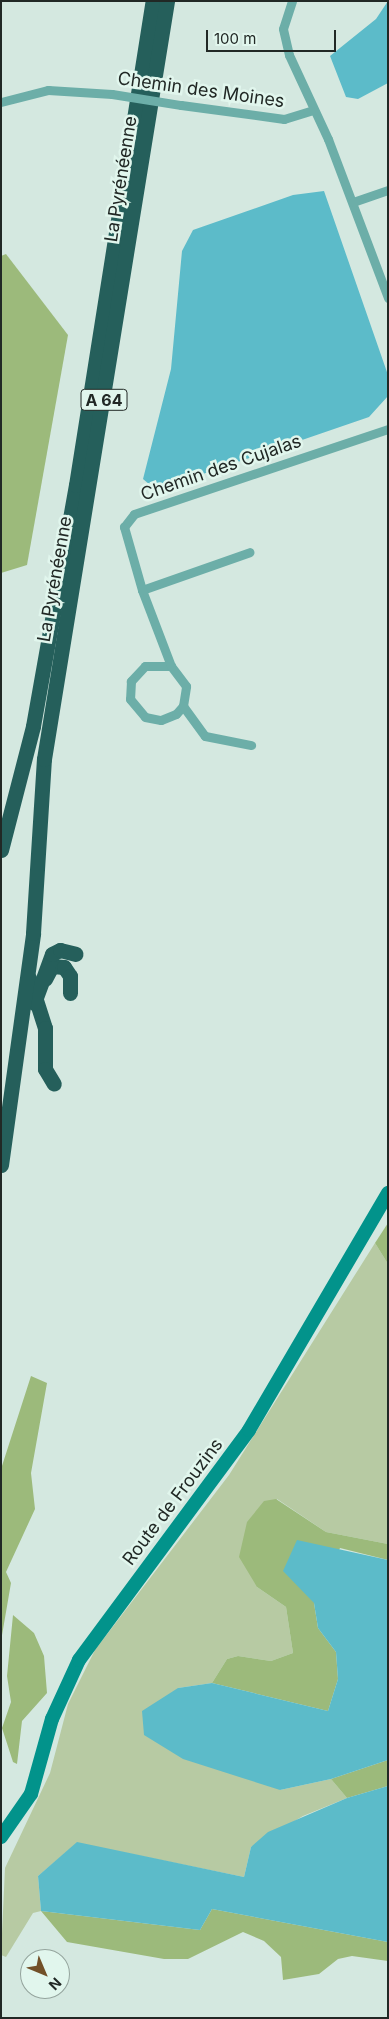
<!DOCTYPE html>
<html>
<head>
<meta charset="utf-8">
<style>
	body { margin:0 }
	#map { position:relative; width:389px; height:2019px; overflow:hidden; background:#d4e8e0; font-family:Inter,sans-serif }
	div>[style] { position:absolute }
	.green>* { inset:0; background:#b7caa3 }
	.forest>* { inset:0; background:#9cba7b }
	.water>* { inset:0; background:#5cbbc9 }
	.minor>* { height:9px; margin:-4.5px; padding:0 4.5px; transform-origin:4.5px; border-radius:4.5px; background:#6caea8 }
	.secondary>* { height:14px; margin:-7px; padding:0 7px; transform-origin:7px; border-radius:7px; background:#02938b }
	.motorway>* { height:15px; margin:-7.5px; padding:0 7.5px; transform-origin:7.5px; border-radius:7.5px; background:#255f5b }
	.minor-bridge>* { height:9px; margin:-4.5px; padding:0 4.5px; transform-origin:4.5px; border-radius:4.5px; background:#6caea8 }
	span { translate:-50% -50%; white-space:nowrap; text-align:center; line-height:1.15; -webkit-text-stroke:5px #e1f6ed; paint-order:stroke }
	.shield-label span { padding:1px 4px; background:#e1f6ed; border:1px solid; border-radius:4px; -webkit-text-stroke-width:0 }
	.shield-label { font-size:16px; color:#212825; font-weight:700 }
	.street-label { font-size:18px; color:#212825 }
	.frame { position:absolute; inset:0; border:2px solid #212825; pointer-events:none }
	.north { position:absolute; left:20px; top:1949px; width:50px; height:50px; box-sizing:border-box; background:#e1f6ed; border:1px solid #94a49d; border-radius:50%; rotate:135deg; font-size:14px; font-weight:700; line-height:20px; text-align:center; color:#212825 }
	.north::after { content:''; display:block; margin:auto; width:18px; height:22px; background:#725028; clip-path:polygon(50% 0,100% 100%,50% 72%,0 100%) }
	.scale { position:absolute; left:206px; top:30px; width:130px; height:22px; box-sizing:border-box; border:2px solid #212825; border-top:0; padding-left:6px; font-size:15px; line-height:18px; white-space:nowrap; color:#212825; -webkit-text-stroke:4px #e1f6ed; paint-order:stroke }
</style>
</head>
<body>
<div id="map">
	<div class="green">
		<div style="clip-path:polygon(375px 1243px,388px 1264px,388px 1544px,326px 1532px,277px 1499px,257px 1587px,286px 1607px,293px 1653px,271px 1661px,238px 1656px,227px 1659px,212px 1683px,178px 1688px,280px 1790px,331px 1779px,347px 1798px,303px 1816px,251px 1847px,244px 1877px,77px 1843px,38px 1876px,41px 1911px,33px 1913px,6px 1957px,1px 1955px,5px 1868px,50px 1773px,68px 1704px,95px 1650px,229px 1475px)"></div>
	</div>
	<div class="forest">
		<div style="clip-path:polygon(6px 254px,68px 335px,27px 565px,1px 573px,1px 256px)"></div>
		<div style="clip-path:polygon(388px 1223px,388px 1264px,375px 1243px)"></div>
		<div style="clip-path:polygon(31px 1376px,47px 1383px,31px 1473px,35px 1509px,6px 1572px,11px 1583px,1px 1641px,1px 1469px)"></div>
		<div style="clip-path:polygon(276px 1499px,326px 1532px,388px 1544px,388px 1560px,340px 1548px,314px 1603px,318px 1628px,336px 1652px,338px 1679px,328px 1711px,212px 1683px,227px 1659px,238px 1656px,271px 1661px,293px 1653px,286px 1607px,257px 1587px,239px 1557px,247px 1522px,264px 1501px)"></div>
		<div style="clip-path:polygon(13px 1615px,34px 1633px,44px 1656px,47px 1693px,22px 1721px,17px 1764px,13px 1762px,2px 1728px,11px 1702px,7px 1676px)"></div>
		<div style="clip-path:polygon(388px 1760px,388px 1786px,347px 1798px,331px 1779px)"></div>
		<div style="clip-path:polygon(212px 1909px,388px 1942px,388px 1961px,352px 1956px,338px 1959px,319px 1974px,283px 1980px,281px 1957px,264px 1941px,243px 1932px,188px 1959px,164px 1959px,67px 1942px,41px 1911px,200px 1930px)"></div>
	</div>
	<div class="water">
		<div style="clip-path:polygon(388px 1px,388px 83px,358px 99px,346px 97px,330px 56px,376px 19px)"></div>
		<div style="clip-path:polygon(324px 191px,388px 375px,388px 396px,369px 417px,156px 490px,143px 479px,171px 369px,182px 251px,193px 230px,293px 195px)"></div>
		<div style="clip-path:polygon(297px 1540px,388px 1560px,388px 1760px,331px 1779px,280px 1790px,183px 1759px,144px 1735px,142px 1711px,178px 1688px,212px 1683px,328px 1711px,338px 1679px,336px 1652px,318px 1628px,314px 1603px,283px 1571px)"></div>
		<div style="clip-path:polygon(388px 1786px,388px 1942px,212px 1909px,200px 1930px,41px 1911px,38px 1876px,77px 1842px,244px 1877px,251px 1847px,268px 1832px,347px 1798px)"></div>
	</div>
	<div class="minor">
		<div style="left:292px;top:1px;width:29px;rotate:108deg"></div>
		<div style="left:283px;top:29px;width:27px;rotate:77deg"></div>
		<div style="left:289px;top:55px;width:93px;rotate:65.1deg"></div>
		<div style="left:328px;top:139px;width:170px;rotate:69.3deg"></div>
		<div style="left:1px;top:102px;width:49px;rotate:-14.3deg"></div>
		<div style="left:48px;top:90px;width:64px;rotate:3.6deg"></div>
		<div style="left:181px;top:105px;width:104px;rotate:7.7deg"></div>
		<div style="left:284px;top:119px;width:28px;rotate:-17deg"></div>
		<div style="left:353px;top:202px;width:37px;rotate:-19deg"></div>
		<div style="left:142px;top:590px;width:114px;rotate:-19.4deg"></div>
		<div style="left:171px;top:666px;width:26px;rotate:180deg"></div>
		<div style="left:145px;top:666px;width:21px;rotate:133deg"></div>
		<div style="left:131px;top:681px;width:18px;rotate:93deg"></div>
		<div style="left:130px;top:699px;width:23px;rotate:50deg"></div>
		<div style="left:145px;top:717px;width:16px;rotate:11deg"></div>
		<div style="left:161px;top:720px;width:16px;rotate:-22deg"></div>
		<div style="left:176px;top:714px;width:11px;rotate:-49deg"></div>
		<div style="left:183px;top:706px;width:20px;rotate:-81deg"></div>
		<div style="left:186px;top:686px;width:25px;rotate:-127deg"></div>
		<div style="left:171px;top:666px;width:81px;rotate:-110.9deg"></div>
		<div style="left:142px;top:590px;width:66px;rotate:-105.9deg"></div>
		<div style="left:124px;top:527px;width:16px;rotate:-52deg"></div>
		<div style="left:134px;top:514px;width:268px;rotate:-18.5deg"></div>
		<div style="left:183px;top:706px;width:37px;rotate:54deg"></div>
		<div style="left:205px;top:736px;width:47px;rotate:11.1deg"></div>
	</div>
	<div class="secondary">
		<div style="left:1px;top:1837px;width:52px;rotate:-55.1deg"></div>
		<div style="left:31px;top:1794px;width:78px;rotate:-74.4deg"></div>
		<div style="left:52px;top:1719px;width:65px;rotate:-65.4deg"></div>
		<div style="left:79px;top:1660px;width:286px;rotate:-53.5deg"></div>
		<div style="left:249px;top:1430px;width:275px;rotate:-59.6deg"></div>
	</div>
	<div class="motorway">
		<div style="left:1px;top:850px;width:128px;rotate:-75.5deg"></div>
		<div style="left:33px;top:726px;width:245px;rotate:-79.9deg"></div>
		<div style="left:76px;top:485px;width:490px;rotate:-81deg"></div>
		<div style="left:29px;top:978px;width:52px;rotate:72.3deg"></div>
		<div style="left:45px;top:1028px;width:41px;rotate:90deg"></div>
		<div style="left:45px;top:1069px;width:17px;rotate:59deg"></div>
		<div style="left:45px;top:979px;width:15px;rotate:-62deg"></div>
		<div style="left:52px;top:966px;width:12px;rotate:5deg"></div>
		<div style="left:64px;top:967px;width:11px;rotate:56deg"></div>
		<div style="left:70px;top:976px;width:17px;rotate:90deg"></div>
		<div style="left:34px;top:1003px;width:52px;rotate:-69.8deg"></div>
		<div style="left:52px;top:954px;width:9px;rotate:-27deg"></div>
		<div style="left:60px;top:950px;width:16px;rotate:14deg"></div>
		<div style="left:1px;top:1165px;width:234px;rotate:-82.1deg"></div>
		<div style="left:33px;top:933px;width:174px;rotate:-86.4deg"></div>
		<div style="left:44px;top:759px;width:768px;rotate:-80.78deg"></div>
	</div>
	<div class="minor-bridge">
		<div style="left:112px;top:94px;width:70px;rotate:9.1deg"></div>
	</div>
	<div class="shield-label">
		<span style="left:104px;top:400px">A 64</span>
	</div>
	<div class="street-label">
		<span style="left:201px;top:90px;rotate:8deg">Chemin des Moines</span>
		<span style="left:121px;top:179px;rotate:-81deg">La Pyrénéenne</span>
		<span style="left:221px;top:468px;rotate:-19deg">Chemin des Cujalas</span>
		<span style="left:55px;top:579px;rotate:-80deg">La Pyrénéenne</span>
		<span style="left:173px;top:1502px;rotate:-53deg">Route de Frouzins</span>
	</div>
	<div class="frame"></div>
	<div class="north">N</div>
	<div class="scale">100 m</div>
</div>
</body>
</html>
